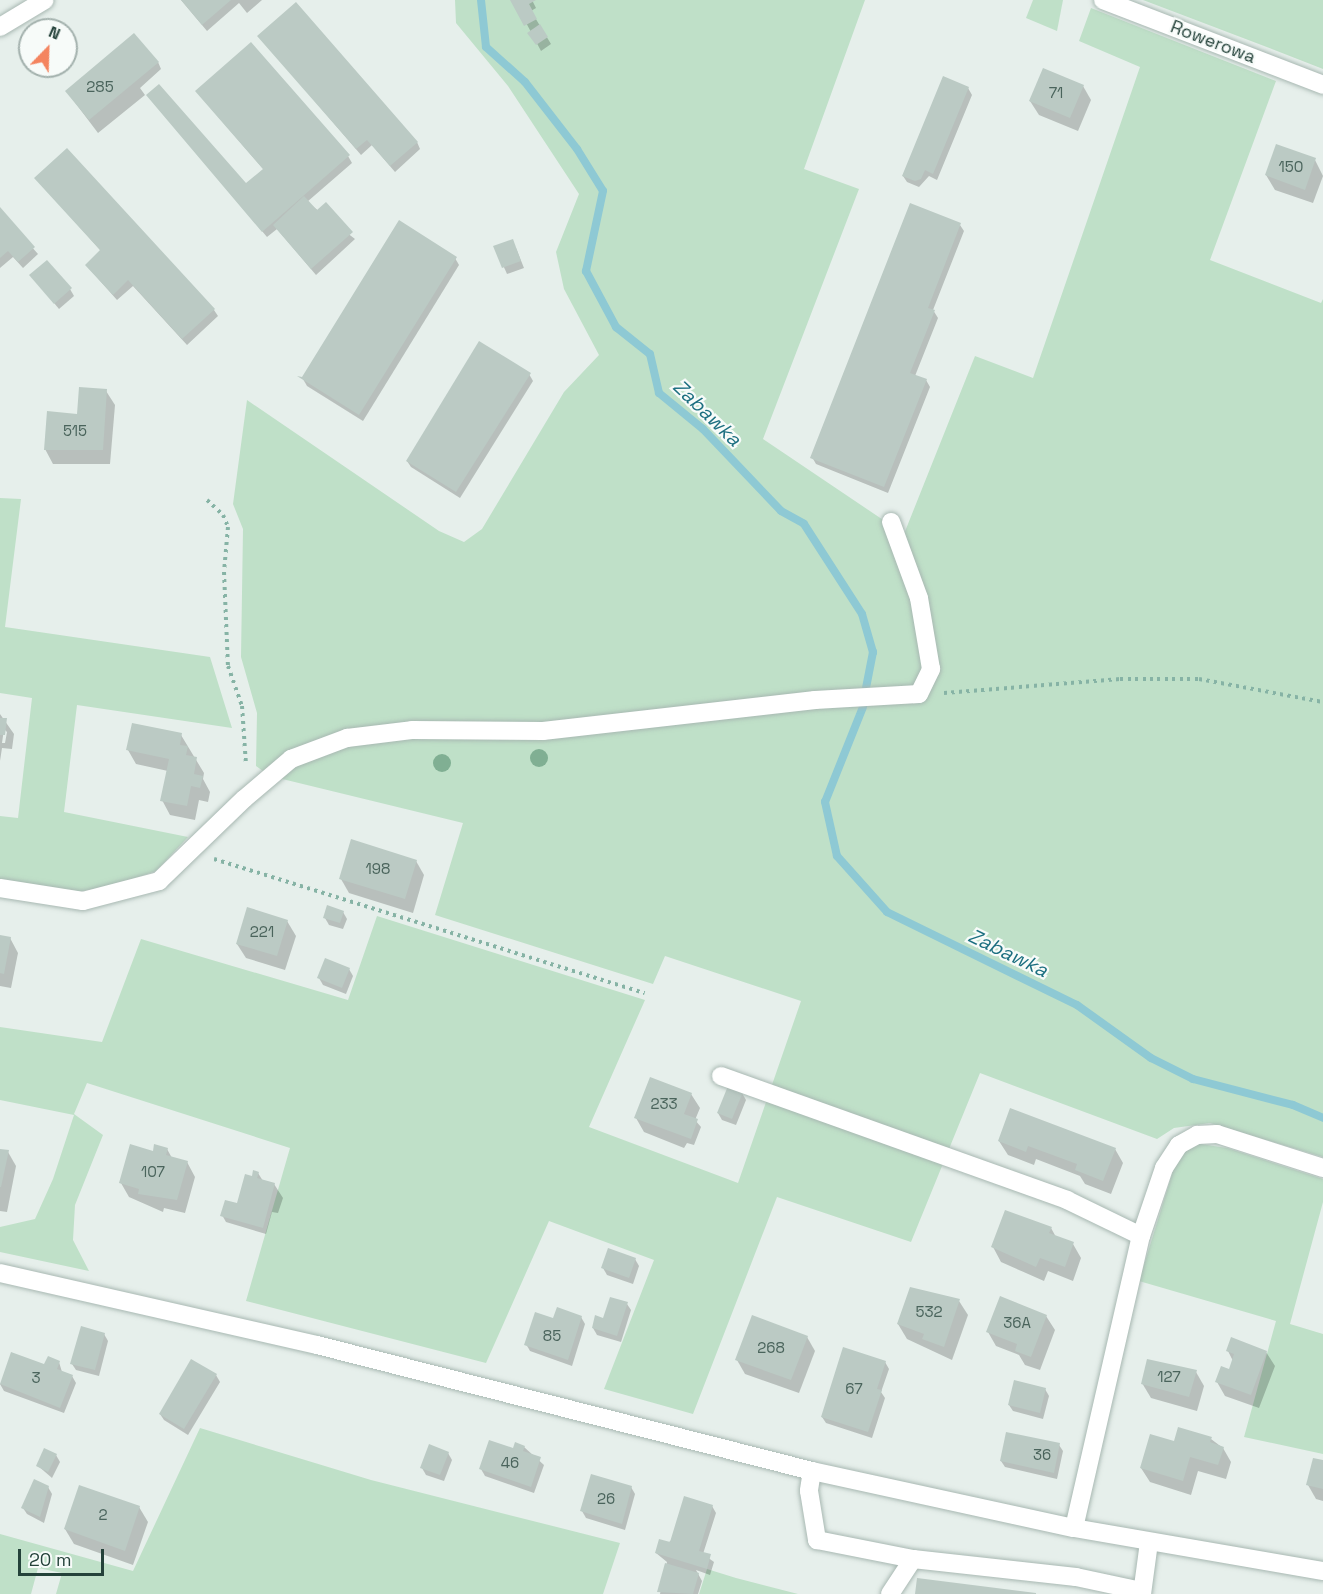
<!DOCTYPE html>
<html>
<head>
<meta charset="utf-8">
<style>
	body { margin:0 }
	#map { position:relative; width:1323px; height:1594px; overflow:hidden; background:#e6efeb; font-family:"Space Grotesk",sans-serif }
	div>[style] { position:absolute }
	.green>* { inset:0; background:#bfe0c8 }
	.shadow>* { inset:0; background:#0003 }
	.stream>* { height:8px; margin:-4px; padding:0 4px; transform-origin:4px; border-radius:4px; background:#8ec9d4 }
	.building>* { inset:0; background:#bbcac4 }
	.path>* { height:4px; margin-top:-2px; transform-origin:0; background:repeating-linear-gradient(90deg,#86b3a5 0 3px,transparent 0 7.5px) }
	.roads { filter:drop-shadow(0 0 2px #a8b8b2) drop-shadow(0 0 2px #a8b8b2) }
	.minor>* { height:18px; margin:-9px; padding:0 9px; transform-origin:9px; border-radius:9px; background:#fff }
	.trees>* { width:18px; height:18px; margin:-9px; border-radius:50%; background:#80af93 }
	span { translate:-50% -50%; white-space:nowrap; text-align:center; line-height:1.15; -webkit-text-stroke:4.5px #f7fbf9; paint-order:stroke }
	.number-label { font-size:15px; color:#4a645c }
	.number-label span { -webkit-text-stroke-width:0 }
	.street-label { font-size:18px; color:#24423a }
	.water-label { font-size:20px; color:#1c6f80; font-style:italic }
	.north { position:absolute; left:18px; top:18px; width:60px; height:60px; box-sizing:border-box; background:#f7fbf9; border:2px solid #a3b1ad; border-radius:50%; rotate:23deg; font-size:16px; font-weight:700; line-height:24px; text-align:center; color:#24423a }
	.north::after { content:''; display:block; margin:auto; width:21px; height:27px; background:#f4845f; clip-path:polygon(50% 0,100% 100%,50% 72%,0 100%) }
	.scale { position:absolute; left:18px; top:1549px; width:86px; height:27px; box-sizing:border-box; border:3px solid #24423a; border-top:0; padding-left:8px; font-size:18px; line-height:21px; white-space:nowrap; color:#24423a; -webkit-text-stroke:4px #f7fbf9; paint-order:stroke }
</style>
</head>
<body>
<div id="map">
	<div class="green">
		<div style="clip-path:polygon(455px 0,865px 0,804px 169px,859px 189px,763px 439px,904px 534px,975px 356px,1033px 378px,1140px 67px,1079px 41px,1091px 8px,1276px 81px,1210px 260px,1321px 303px,1323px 299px,1323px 1157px,1210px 1123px,1174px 1128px,1157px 1139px,980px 1073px,911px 1242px,777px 1197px,693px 1414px,604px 1389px,654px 1260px,549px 1221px,486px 1363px,246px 1301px,290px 1148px,87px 1083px,74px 1114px,103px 1135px,75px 1205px,73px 1240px,89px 1271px,0 1252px,0 1227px,35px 1219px,53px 1179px,74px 1115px,0 1100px,0 1027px,102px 1042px,141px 939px,348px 1000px,377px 916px,645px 1000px,589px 1127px,738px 1183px,801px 1001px,665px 956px,653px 984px,435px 915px,463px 823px,270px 776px,256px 766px,257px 713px,241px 657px,243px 529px,233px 504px,247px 400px,439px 531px,464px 542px,482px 529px,564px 392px,599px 355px,564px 289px,556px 252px,579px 194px,508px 86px,456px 23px)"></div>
		<div style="clip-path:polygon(1033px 0,1063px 0,1057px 31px,1026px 18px)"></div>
		<div style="clip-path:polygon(1143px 0,1323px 0,1323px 69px,1277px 51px)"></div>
		<div style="clip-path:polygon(0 498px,21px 499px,5px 627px,210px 657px,232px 728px,77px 705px,64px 812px,188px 837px,156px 871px,115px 885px,77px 892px,0 880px,0 816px,18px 818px,32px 698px,0 693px)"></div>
		<div style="clip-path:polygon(1194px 1143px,1227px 1148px,1323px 1179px,1323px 1202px,1290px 1324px,1323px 1334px,1323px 1454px,1244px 1437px,1276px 1321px,1139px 1281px,1177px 1158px)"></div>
		<div style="clip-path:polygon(200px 1428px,371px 1480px,620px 1543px,603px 1594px,56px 1594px,62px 1573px,38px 1568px,31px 1594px,0 1594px,0 1534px,133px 1571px)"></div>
		<div style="clip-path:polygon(707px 1569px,736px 1578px,798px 1594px,699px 1594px)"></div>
	</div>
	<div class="shadow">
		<div style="clip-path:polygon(181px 0,262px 0,247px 13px,239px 3px,207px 31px)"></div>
		<div style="clip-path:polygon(514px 0,532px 0,536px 8px,531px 11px,551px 44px,541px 51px)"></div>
		<div style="clip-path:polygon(259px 36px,417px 142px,420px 149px,395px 172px,372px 145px,361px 155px)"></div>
		<div style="clip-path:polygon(158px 62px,161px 69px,140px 88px,145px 95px,98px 133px,67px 92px)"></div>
		<div style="clip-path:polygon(1083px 86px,1091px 100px,1078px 131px,1039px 115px,1030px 101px)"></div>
		<div style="clip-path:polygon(968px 88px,972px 95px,937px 180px,929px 176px,919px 187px,907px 182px,903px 176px)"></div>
		<div style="clip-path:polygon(197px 92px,348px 156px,352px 163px,307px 202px,355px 239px,316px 275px,277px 229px,267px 237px,148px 96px,246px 185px,264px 170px)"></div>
		<div style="clip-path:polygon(1315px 160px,1323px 176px,1313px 203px,1275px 190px,1266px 175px)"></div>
		<div style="clip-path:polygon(36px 178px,214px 310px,218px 316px,187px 345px,133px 286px,117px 300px,86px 265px,101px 251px)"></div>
		<div style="clip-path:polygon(0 211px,38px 254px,23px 268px,13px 257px,0 268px)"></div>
		<div style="clip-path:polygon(960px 225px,964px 231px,933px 310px,938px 318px,915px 376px,926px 380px,930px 387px,888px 493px,816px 464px,812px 457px)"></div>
		<div style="clip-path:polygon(495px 247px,516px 248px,524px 268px,507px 274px)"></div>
		<div style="clip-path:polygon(455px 258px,459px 265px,363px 421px,307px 386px,303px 379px)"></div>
		<div style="clip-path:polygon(31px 275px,70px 289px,74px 296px,59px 309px)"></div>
		<div style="clip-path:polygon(529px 374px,533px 381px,460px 498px,411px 467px,407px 461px)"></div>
		<div style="clip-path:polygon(106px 391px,115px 405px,110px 464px,53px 464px,45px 449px)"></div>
		<div style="clip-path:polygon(evenodd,0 714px,14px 734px,12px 749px,2px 748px,0 761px,0 714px,4px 729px,7px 732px,5px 743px,2px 743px,4px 729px)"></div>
		<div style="clip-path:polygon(181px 735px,204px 773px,203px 779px,210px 792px,208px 802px,199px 800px,195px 820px,170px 815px,162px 800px,168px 771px,136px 764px,128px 750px)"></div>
		<div style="clip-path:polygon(416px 861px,424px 875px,413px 913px,349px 893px,341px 879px)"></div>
		<div style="clip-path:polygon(343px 912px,347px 919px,343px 929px,329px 925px,325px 918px)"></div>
		<div style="clip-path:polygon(287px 921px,296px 936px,285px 970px,246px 958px,237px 944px)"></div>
		<div style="clip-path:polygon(0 936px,10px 938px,18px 953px,11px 988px,0 986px)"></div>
		<div style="clip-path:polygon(349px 969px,353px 976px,346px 994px,323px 985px,319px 978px)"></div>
		<div style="clip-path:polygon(742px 1093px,746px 1100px,736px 1125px,722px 1120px,718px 1113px)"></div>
		<div style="clip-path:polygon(691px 1094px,700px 1108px,695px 1120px,701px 1127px,694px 1145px,687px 1143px,684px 1148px,644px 1132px,636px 1118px)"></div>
		<div style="clip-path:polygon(999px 1141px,1115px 1149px,1123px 1163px,1111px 1194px,1085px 1184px,1080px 1176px,1036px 1159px,1034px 1165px,1008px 1155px)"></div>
		<div style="clip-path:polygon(167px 1149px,172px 1158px,187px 1162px,195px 1177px,185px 1213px,164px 1208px,163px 1212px,129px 1197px,121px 1183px,154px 1153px)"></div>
		<div style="clip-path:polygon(0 1150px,8px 1152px,16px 1166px,7px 1212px,0 1211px)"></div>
		<div style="clip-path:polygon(258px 1173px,263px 1181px,274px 1184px,283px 1198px,278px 1213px,272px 1212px,266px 1234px,226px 1222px,222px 1215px,238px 1205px)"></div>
		<div style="clip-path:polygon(1051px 1228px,1056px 1237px,1073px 1244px,1081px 1258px,1073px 1281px,1048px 1271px,1044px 1281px,1001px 1262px,993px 1247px)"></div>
		<div style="clip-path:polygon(635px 1259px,639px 1266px,633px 1284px,607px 1275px,603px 1268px)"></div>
		<div style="clip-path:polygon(911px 1288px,959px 1301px,968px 1315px,952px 1360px,907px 1339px,898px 1324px)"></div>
		<div style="clip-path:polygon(627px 1304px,631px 1310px,621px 1342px,597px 1335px,593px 1328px)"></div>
		<div style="clip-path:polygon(1046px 1316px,1055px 1330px,1040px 1370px,1025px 1365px,1019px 1355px,996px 1346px,988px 1332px)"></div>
		<div style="clip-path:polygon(581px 1317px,585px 1324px,572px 1366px,530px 1351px,526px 1344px,554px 1320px)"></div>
		<div style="clip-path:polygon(104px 1334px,108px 1341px,99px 1376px,76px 1370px,72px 1364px)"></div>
		<div style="clip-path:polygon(807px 1337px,815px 1351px,799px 1393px,745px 1374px,737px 1360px)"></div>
		<div style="clip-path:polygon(1228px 1351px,1266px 1352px,1275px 1366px,1259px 1408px,1225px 1396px,1217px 1382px,1230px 1371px,1233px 1361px)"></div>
		<div style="clip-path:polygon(59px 1362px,62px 1372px,72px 1376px,76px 1383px,64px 1413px,4px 1391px,0 1384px)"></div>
		<div style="clip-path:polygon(885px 1362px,889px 1369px,881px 1392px,885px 1398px,872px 1438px,826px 1423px,822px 1417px)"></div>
		<div style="clip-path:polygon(1196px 1372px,1204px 1386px,1197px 1411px,1151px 1398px,1142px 1383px)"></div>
		<div style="clip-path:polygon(216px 1375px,220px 1382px,188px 1435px,164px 1420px,160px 1414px)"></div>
		<div style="clip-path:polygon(1045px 1389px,1049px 1396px,1043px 1419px,1013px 1411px,1009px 1405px)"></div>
		<div style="clip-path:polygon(1211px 1439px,1223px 1448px,1231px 1462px,1226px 1479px,1198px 1471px,1191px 1495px,1150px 1482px,1141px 1468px,1175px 1443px)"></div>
		<div style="clip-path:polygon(1059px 1445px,1063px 1451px,1057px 1479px,1005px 1467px,1001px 1461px)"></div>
		<div style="clip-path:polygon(524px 1447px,544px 1465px,534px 1493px,485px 1476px,481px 1469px)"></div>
		<div style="clip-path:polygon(448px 1453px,452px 1460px,444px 1481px,426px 1475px,422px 1468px)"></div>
		<div style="clip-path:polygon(56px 1455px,60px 1462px,52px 1478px,37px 1465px)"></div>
		<div style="clip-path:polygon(1323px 1462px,1323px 1501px,1316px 1499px,1308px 1485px)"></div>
		<div style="clip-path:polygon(48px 1487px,52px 1494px,44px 1523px,27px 1514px,23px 1508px)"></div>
		<div style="clip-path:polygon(631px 1487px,635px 1494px,625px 1530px,586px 1518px,582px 1511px)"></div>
		<div style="clip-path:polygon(712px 1506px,716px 1513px,703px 1554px,714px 1562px,710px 1575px,696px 1570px,702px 1581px,698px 1594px,660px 1594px,667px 1562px,656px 1553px)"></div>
		<div style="clip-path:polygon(139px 1507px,148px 1522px,133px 1565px,74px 1544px,65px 1529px)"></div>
	</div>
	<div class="stream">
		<div style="left:481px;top:0;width:47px;rotate:83.9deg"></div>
		<div style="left:486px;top:47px;width:52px;rotate:41.9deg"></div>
		<div style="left:525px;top:82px;width:85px;rotate:52.2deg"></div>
		<div style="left:577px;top:149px;width:49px;rotate:58.2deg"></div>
		<div style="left:603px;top:191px;width:82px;rotate:102deg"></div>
		<div style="left:586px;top:271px;width:64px;rotate:61.8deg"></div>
		<div style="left:616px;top:327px;width:43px;rotate:38.5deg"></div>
		<div style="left:650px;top:354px;width:40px;rotate:77deg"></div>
		<div style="left:659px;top:393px;width:57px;rotate:39.3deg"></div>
		<div style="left:703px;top:429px;width:113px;rotate:46.4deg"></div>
		<div style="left:781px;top:511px;width:26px;rotate:29deg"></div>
		<div style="left:804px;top:524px;width:107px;rotate:57.2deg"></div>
		<div style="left:862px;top:614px;width:40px;rotate:74deg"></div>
		<div style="left:873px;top:652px;width:36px;rotate:101deg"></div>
		<div style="left:863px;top:707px;width:102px;rotate:111.8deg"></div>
		<div style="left:825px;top:802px;width:55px;rotate:77.5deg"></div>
		<div style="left:837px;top:856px;width:75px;rotate:48.2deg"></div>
		<div style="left:887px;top:912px;width:212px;rotate:26.1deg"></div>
		<div style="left:1077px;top:1005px;width:91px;rotate:35.6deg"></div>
		<div style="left:1151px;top:1058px;width:47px;rotate:26.6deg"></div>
		<div style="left:1193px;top:1079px;width:103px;rotate:14.6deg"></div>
		<div style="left:1293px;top:1105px;width:33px;rotate:23deg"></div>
	</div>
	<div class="building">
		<div style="clip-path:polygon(181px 0,231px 0,202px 25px)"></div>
		<div style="clip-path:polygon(510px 0,536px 0,529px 4px,537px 19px,524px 26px)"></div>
		<div style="clip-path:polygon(296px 2px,418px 142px,390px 166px,367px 140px,356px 149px,257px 36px)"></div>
		<div style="clip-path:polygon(540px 24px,548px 37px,536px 45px,527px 33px)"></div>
		<div style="clip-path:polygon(134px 33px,159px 62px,89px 120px,65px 91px)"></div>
		<div style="clip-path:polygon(251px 42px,350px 155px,262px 232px,146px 95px,159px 84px,246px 183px,263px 169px,195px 91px)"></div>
		<div style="clip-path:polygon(1043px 68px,1084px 85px,1070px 118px,1029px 101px)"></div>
		<div style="clip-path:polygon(943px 76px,969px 87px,933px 174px,925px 170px,921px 179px,915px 181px,902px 176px)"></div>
		<div style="clip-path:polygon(1276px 144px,1316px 158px,1305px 190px,1265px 175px)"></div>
		<div style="clip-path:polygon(67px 148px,215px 309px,182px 339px,128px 280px,113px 295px,85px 265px,100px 250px,34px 178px)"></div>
		<div style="clip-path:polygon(304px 196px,317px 210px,326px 202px,353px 232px,311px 269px,273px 225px)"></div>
		<div style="clip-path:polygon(910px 203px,961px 223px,928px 308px,935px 310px,910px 373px,927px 379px,884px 487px,810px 458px)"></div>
		<div style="clip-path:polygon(0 207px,35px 247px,18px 262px,8px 251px,0 258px)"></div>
		<div style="clip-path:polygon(399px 220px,457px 257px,359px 415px,297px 376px,302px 377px)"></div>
		<div style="clip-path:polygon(513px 239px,521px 261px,502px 268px,493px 246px)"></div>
		<div style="clip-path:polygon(47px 260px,72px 288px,54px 304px,29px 275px)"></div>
		<div style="clip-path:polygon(479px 341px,531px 373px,456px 492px,406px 461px)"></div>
		<div style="clip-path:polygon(79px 387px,107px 389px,103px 450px,44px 450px,47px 411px,77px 414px)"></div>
		<div style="clip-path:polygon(0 718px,7px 718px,5px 735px,0 735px)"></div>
		<div style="clip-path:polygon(132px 723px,182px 733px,180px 745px,188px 746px,186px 755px,197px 757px,194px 774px,203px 776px,200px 788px,191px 786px,187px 806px,160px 801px,169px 759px,126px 750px)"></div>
		<div style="clip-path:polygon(351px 839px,417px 860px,405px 899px,339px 879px)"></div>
		<div style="clip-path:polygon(327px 905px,344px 911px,340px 923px,323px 918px)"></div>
		<div style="clip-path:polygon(247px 907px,288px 920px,277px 956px,236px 944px)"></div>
		<div style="clip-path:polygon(0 935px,11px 937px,4px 974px,0 973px)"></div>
		<div style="clip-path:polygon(325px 958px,350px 968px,342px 988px,317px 978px)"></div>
		<div style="clip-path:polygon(650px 1077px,692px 1093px,684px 1114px,698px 1119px,691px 1139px,634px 1118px)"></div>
		<div style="clip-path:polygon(728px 1086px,743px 1092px,732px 1119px,717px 1113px)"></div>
		<div style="clip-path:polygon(1010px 1108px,1116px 1148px,1103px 1181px,1075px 1170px,1077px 1164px,1028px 1146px,1026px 1152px,998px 1141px)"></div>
		<div style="clip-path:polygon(130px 1144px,153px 1151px,154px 1144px,168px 1148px,166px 1155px,188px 1161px,177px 1200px,138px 1194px,139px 1189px,119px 1183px)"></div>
		<div style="clip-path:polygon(0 1149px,9px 1150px,1px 1187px,0 1187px)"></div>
		<div style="clip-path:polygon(253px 1170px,259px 1172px,257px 1178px,275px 1183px,263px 1228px,220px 1216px,225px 1200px,237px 1203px,245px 1174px,252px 1176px)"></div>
		<div style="clip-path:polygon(1005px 1210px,1052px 1227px,1049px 1233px,1074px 1242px,1065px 1267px,1040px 1258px,1036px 1267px,991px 1247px)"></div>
		<div style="clip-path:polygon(608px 1248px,636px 1258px,629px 1278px,601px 1268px)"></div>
		<div style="clip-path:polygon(910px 1287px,960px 1299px,944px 1347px,922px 1339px,924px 1334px,897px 1324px)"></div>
		<div style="clip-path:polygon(1000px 1296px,1047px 1315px,1031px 1357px,1015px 1351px,1017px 1344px,986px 1332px)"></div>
		<div style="clip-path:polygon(610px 1297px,628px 1302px,617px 1336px,592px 1328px,595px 1315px,603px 1318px)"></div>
		<div style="clip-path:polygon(557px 1307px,582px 1316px,568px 1360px,524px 1345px,535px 1312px,553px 1318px)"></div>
		<div style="clip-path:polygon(752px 1315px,808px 1336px,791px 1380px,735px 1360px)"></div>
		<div style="clip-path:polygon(81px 1326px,105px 1333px,95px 1370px,70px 1364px)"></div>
		<div style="clip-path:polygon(1231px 1337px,1267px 1351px,1251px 1395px,1215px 1382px,1221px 1366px,1229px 1369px,1234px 1354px,1226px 1351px)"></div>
		<div style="clip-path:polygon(843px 1347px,886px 1361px,877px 1389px,882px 1390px,868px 1432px,821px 1417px)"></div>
		<div style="clip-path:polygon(11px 1352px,44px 1364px,48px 1356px,60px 1361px,57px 1369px,73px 1375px,60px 1408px,0 1384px)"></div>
		<div style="clip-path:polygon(191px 1359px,217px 1374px,184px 1429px,159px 1414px)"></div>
		<div style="clip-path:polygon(1147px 1359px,1197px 1370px,1189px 1397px,1141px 1384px)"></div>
		<div style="clip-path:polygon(1014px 1380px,1046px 1388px,1040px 1413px,1008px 1405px)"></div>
		<div style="clip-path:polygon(1178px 1427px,1212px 1437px,1210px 1442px,1224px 1447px,1218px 1465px,1190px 1457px,1183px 1481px,1140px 1468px,1150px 1434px,1174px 1441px)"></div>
		<div style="clip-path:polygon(1006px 1432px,1060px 1443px,1054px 1473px,1000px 1461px)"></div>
		<div style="clip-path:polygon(489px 1440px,513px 1448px,515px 1442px,525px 1446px,523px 1451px,541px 1457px,531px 1487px,479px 1469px)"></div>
		<div style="clip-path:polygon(429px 1444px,449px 1452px,440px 1475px,420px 1468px)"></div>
		<div style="clip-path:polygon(44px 1448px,57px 1454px,48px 1472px,36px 1466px)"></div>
		<div style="clip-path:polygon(1313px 1458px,1323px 1460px,1323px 1489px,1306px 1485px)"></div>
		<div style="clip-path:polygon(591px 1474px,632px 1486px,622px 1524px,580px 1511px)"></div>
		<div style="clip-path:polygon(34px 1479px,49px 1486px,40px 1517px,21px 1508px)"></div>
		<div style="clip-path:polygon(79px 1485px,140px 1506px,125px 1551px,64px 1529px)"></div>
		<div style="clip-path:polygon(684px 1496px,713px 1505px,699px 1551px,711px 1554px,707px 1569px,655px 1553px,659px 1539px,670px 1542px)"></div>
		<div style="clip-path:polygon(665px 1563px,699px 1573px,693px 1594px,657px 1592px)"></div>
		<div style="clip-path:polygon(917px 1578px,1036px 1593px,1036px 1594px,915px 1594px)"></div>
	</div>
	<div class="path">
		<div style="left:207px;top:500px;width:22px;rotate:43deg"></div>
		<div style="left:223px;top:515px;width:13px;rotate:67deg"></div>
		<div style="left:228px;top:527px;width:45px;rotate:95.1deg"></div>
		<div style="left:224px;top:572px;width:94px;rotate:87.6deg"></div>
		<div style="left:228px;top:666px;width:42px;rotate:70.7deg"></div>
		<div style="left:242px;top:706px;width:59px;rotate:86.1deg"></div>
		<div style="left:944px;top:693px;width:177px;rotate:-4.5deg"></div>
		<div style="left:1120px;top:679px;width:79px"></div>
		<div style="left:1199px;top:679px;width:126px;rotate:10.5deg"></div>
		<div style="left:214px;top:859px;width:451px;rotate:17.3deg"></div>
	</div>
	<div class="roads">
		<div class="minor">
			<div style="left:1103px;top:0;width:236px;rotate:21.1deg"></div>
			<div style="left:0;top:27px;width:52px;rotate:-31deg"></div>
			<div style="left:0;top:888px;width:84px;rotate:8.9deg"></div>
			<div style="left:83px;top:901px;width:79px;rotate:-14.7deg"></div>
			<div style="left:159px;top:881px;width:118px;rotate:-44deg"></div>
			<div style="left:244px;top:799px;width:62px;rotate:-40.4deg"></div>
			<div style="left:291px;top:759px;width:60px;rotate:-20.6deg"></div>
			<div style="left:347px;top:738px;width:65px;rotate:-7deg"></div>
			<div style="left:412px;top:730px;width:131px;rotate:0.4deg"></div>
			<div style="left:543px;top:731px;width:274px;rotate:-6.5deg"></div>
			<div style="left:815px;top:700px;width:104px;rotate:-3.3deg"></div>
			<div style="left:919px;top:694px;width:28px;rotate:-64deg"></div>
			<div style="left:931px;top:669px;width:72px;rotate:-99.6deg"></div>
			<div style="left:919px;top:598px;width:81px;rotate:-110.2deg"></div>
			<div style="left:721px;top:1076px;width:368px;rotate:19.7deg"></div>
			<div style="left:1067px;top:1200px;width:82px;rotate:25.9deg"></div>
			<div style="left:0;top:1273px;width:325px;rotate:12.8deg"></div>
			<div style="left:317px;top:1345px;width:511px;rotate:14.28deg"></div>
			<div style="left:812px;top:1471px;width:268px;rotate:12.3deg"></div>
			<div style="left:1074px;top:1528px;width:253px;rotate:9.8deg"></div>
			<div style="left:812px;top:1471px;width:20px;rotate:99deg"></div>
			<div style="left:809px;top:1491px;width:50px;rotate:80.7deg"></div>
			<div style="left:817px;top:1540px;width:98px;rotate:11.2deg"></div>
			<div style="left:1074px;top:1528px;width:300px;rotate:-77.1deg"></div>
			<div style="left:1141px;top:1236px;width:72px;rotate:-71.3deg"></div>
			<div style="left:1164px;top:1168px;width:27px;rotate:-57deg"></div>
			<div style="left:1179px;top:1145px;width:21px;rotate:-29deg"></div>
			<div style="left:1197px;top:1135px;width:20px;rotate:-3deg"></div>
			<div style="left:1217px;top:1134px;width:111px;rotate:17.8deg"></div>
			<div style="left:890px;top:1594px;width:42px;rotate:-56.7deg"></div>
			<div style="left:913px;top:1559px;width:164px;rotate:6.3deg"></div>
			<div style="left:1076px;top:1577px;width:67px;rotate:12deg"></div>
			<div style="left:1142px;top:1594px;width:52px;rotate:-82.3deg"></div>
		</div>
	</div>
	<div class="trees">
		<div style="left:539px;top:758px"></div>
		<div style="left:442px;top:763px"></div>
	</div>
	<div class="number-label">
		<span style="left:100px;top:87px">285</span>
		<span style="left:1056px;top:93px">71</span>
		<span style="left:1291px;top:167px">150</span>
		<span style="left:75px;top:431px">515</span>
		<span style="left:378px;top:869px">198</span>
		<span style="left:262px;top:932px">221</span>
		<span style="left:664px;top:1104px">233</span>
		<span style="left:153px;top:1172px">107</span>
		<span style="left:929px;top:1312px">532</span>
		<span style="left:1017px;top:1323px">36A</span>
		<span style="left:552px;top:1336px">85</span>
		<span style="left:771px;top:1348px">268</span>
		<span style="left:1169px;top:1377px">127</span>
		<span style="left:36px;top:1378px">3</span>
		<span style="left:854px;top:1389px">67</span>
		<span style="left:1042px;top:1455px">36</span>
		<span style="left:510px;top:1463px">46</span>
		<span style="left:606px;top:1499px">26</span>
		<span style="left:103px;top:1515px">2</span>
	</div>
	<div class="street-label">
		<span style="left:1213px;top:42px;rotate:21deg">Rowerowa</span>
	</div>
	<div class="water-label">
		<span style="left:707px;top:413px;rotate:44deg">Zabawka</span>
		<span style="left:1008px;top:953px;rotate:26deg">Zabawka</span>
	</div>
	<div class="north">N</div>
	<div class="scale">20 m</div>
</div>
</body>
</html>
